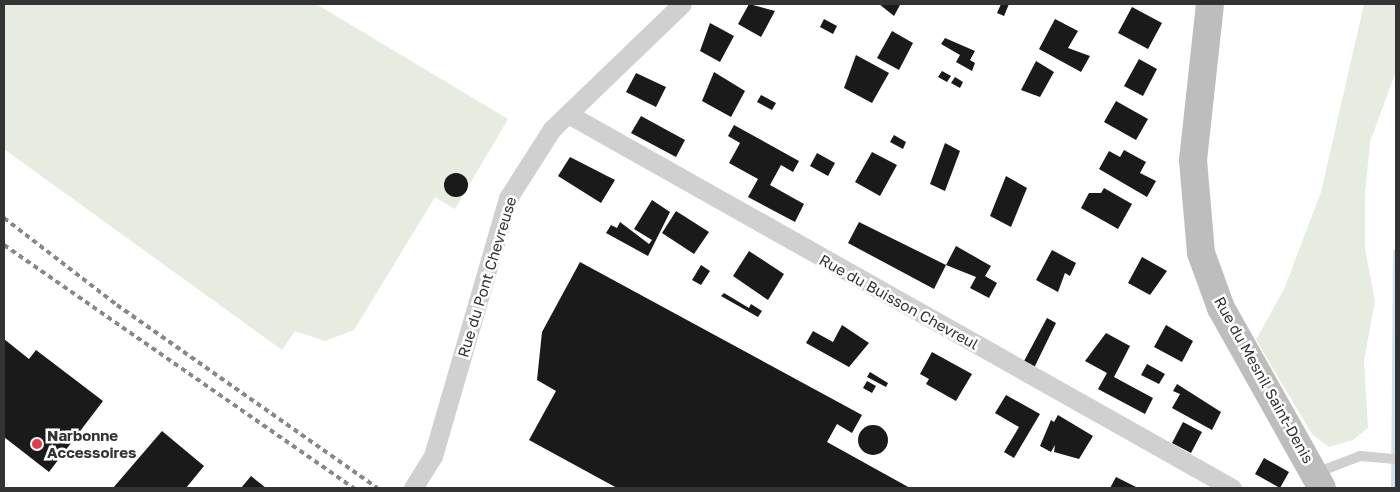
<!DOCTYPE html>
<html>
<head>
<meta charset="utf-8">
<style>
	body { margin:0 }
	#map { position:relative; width:1400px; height:492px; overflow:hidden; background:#fff; font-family:"Golos Text",sans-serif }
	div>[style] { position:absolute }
	.green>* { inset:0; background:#e6ecdf }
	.stream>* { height:6px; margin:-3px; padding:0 3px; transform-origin:3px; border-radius:3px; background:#cfe2ee }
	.building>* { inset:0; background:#1a1a1a }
	.round { border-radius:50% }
	.lane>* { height:10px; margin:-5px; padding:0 5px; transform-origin:5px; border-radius:5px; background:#d0d0d0 }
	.street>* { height:19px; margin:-9.5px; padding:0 9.5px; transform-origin:9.5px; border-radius:9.5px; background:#d0d0d0 }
	.secondary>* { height:28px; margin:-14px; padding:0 14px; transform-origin:14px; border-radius:14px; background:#bdbdbd }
	.rail>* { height:4px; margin-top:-2px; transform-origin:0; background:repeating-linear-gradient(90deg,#888 0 5px,transparent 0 9px) }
	.dots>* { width:14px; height:14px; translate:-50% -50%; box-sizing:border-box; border:2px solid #fff; border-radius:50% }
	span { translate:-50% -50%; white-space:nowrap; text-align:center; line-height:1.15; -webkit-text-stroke:5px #fff; paint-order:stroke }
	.street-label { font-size:15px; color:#333 }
	.poi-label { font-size:15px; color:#333; font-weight:700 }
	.left { translate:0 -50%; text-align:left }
	.frame { position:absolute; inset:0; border:5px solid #333; pointer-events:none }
</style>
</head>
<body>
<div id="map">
	<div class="green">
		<div style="clip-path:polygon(4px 4px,316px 4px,508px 119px,455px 209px,435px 197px,354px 330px,325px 341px,295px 331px,282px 350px,4px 149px)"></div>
		<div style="clip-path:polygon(1364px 4px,1396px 4px,1396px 71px,1370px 142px,1365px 194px,1365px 249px,1375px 301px,1364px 361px,1368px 428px,1353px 440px,1329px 447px,1312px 434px,1256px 340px,1285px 287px,1321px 192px)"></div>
	</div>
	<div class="stream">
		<div style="left:1394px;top:488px;width:236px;rotate:-89.5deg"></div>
	</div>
	<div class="building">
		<div style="clip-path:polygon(749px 4px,775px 11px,761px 37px,738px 24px)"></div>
		<div style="clip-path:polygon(879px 4px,898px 4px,900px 5px,894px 16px)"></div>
		<div style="clip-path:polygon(1001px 4px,1009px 4px,1004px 16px,997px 13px)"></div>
		<div style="clip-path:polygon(1132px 7px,1162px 23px,1148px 49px,1118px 33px)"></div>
		<div style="clip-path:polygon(824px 19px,837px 26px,833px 34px,820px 27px)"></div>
		<div style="clip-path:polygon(1055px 19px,1078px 31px,1068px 48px,1090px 56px,1081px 72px,1039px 49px)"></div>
		<div style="clip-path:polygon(710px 23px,734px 36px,720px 62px,700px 51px)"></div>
		<div style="clip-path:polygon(892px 31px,913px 43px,899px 70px,877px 58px)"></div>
		<div style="clip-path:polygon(945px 38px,975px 51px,970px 60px,975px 63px,972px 71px,956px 62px,960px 55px,941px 44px)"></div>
		<div style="clip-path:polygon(856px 55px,889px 73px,872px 103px,844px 88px)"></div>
		<div style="clip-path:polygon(1139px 59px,1157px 69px,1143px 96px,1124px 86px)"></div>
		<div style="clip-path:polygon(1036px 61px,1054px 72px,1040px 97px,1021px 90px)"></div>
		<div style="clip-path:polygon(942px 71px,951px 76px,947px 82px,938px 77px)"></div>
		<div style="clip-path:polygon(714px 72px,745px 91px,731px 117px,702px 101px)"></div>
		<div style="clip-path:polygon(636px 73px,666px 87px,656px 107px,626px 92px)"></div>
		<div style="clip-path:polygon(955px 77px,963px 82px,960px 88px,951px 83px)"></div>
		<div style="clip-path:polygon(761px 95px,776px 103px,772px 110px,757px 102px)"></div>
		<div style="clip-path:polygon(1116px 101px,1148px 119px,1136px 140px,1104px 122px)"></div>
		<div style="clip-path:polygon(641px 116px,685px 140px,676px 157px,631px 133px)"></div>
		<div style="clip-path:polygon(734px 125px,799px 161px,793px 172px,781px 165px,770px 185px,804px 204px,795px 222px,748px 197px,758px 179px,729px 163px,740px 143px,728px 136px)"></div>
		<div style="clip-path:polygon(894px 135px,906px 142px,903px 149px,890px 142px)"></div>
		<div style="clip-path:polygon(945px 143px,960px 151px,945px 191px,930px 184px)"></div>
		<div style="clip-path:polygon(1124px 150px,1146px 162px,1140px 173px,1156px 181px,1147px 197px,1099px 169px,1109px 151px,1120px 157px)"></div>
		<div style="clip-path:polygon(872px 152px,897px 165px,880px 196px,855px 182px)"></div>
		<div style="clip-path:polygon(817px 153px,835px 163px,828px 176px,810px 166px)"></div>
		<div style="clip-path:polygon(570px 157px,615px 180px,601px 203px,558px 176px)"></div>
		<div class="round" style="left:444px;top:173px;width:24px;height:24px"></div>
		<div style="clip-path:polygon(1006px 176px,1027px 188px,1011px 227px,990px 216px)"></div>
		<div style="clip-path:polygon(1104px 188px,1132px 204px,1118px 229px,1081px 208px,1089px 193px,1101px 193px)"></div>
		<div style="clip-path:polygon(652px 200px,670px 212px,648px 256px,606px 233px,611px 225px,617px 228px,620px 222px,649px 244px,652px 240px,634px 229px)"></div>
		<div style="clip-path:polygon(676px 211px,709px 232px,694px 254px,662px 233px)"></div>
		<div style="clip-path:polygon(859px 222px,946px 265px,956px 246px,991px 266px,985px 276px,997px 283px,989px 298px,970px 288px,976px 277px,946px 265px,934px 289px,848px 243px)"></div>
		<div style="clip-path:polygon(1052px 250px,1076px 263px,1070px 276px,1065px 273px,1058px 292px,1036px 280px)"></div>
		<div style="clip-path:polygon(749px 251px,784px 274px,768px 300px,733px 276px)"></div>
		<div style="clip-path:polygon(1142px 257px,1167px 271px,1150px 295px,1128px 283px)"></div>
		<div style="clip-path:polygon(580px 262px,862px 415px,852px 433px,837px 424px,827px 442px,910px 488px,617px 488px,529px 440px,556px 391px,537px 380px,542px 332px)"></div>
		<div style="clip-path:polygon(701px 265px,710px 271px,701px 285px,692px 280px)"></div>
		<div style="clip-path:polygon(724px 293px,749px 308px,751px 304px,762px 311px,758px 317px,721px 296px)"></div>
		<div style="clip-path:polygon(1047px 318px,1056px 323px,1034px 368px,1023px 363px)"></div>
		<div style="clip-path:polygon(842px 325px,869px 343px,849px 367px,806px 343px,813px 331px,833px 342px)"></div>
		<div style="clip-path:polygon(1166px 325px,1193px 341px,1182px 362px,1154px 347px)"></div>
		<div style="clip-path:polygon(1106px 333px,1130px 346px,1114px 377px,1153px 398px,1145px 414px,1098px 389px,1107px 373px,1085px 361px)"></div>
		<div style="clip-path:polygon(4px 339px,29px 359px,36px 350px,103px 401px,49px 472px,4px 437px)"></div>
		<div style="clip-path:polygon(932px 352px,972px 374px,956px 401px,926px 384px,929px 379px,920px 374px)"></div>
		<div style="clip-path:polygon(1147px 364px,1165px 374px,1159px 384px,1141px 375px)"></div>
		<div style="clip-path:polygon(870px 372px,888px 383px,886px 387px,867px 377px)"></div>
		<div style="clip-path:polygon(867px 381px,876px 386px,872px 393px,863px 388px)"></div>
		<div style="clip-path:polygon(1177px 384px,1221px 412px,1212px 430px,1172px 408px,1180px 394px,1173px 391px)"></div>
		<div style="clip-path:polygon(1006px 395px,1040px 414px,1014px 458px,1004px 452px,1019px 427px,995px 413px)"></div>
		<div style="clip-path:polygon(1058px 415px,1093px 436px,1079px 459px,1054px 452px,1055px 445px,1051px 452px,1040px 446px,1051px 420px,1054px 422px)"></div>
		<div style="clip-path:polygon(1183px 422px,1202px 432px,1191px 453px,1172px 443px)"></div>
		<div class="round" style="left:858px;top:425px;width:30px;height:30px"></div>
		<div style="clip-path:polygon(162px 431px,204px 466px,186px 488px,113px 488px)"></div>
		<div style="clip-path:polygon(1264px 458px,1289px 472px,1280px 488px,1255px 474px)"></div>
		<div style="clip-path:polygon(251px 476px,266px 488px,241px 488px)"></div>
		<div style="clip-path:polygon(1116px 477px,1138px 488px,1110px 488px)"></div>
	</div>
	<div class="lane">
		<div style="left:1316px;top:473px;width:47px;rotate:-21.1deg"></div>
		<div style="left:1360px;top:456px;width:36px;rotate:5deg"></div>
	</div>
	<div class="street">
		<div style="left:568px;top:114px;width:762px;rotate:29.39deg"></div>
		<div style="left:413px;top:488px;width:38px;rotate:-58deg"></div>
		<div style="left:433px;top:456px;width:269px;rotate:-73.8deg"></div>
		<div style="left:508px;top:198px;width:82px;rotate:-57.5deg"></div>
		<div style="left:552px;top:129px;width:180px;rotate:-43.9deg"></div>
	</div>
	<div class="secondary">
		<div style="left:1210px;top:4px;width:157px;rotate:96.2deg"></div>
		<div style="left:1193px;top:160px;width:93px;rotate:85.1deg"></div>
		<div style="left:1201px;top:253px;width:59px;rotate:70deg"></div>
		<div style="left:1221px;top:308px;width:206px;rotate:60.7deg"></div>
	</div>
	<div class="rail">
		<div style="left:4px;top:218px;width:143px;rotate:37.6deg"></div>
		<div style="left:117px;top:305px;width:318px;rotate:35.1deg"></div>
		<div style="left:4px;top:245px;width:426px;rotate:34.8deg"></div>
	</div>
	<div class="dots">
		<div style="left:37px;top:444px;background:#e63946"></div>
	</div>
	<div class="street-label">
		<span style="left:487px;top:277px;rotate:-73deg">Rue du Pont Chevreuse</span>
		<span style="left:899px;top:302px;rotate:29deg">Rue du Buisson Chevreul</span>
		<span style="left:1264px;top:380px;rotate:61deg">Rue du Mesnil Saint-Denis</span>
	</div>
	<div class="poi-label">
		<span class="left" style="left:47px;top:444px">Narbonne<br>Accessoires</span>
	</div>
	<div class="frame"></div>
</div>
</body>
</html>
